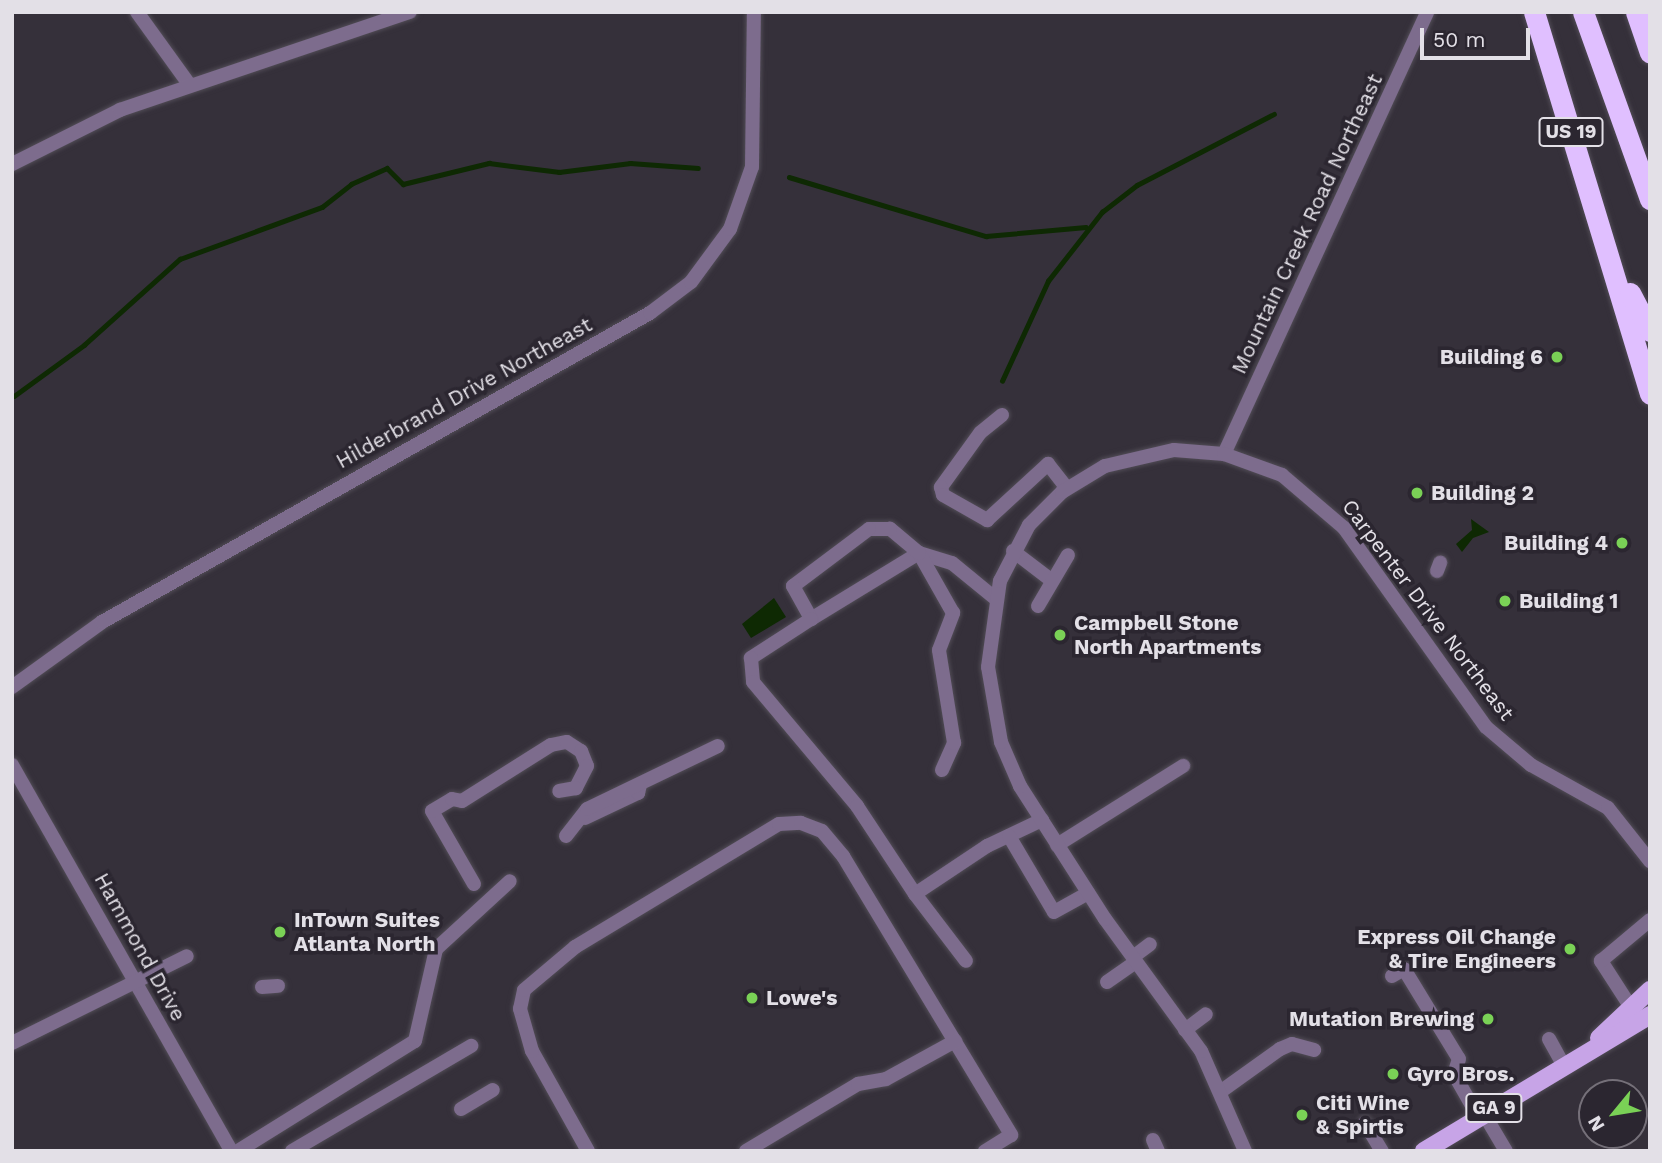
<!DOCTYPE html>
<html>
<head>
<meta charset="utf-8">
<style>
	body { margin:0 }
	#map { position:relative; width:1662px; height:1163px; overflow:hidden; background:#35303a; font-family:"Work Sans",sans-serif }
	div>[style] { position:absolute }
	.water>* { inset:0; background:#0e2903 }
	.stream>* { height:4.5px; margin:-2.25px; padding:0 2.25px; transform-origin:2.25px; border-radius:2.25px; background:#0e2903 }
	.roads { filter:drop-shadow(0 0 2px #514c56) drop-shadow(0 0 2px #514c56) }
	.minor>* { height:14px; margin:-7px; padding:0 7px; transform-origin:7px; border-radius:7px; background:#7d6c8d }
	.major>* { height:18px; margin:-9px; padding:0 9px; transform-origin:9px; border-radius:9px; background:#c7a4e7 }
	.highway>* { height:21px; margin:-10.5px; padding:0 10.5px; transform-origin:10.5px; border-radius:10.5px; background:#e0bfff }
	.dots>* { width:19px; height:19px; translate:-50% -50%; box-sizing:border-box; border:4px solid #2b2630; border-radius:50% }
	span { translate:-50% -50%; white-space:nowrap; text-align:center; line-height:1.15; -webkit-text-stroke:7px #2b2630; paint-order:stroke }
	.shield-label span { padding:2px 5px; background:#2b2630; border:2px solid; border-radius:5px; -webkit-text-stroke-width:0 }
	.shield-label { font-size:19px; color:#e3e0e7; font-weight:700 }
	.street-label { font-size:21px; color:#e3e0e7 }
	.poi-label { font-size:21px; color:#e3e0e7; font-weight:700 }
	.right { translate:-100% -50%; text-align:right }
	.left { translate:0 -50%; text-align:left }
	.frame { position:absolute; inset:0; border:14px solid #e3e0e7; pointer-events:none }
	.north { position:absolute; left:1578px; top:1079px; width:70px; height:70px; box-sizing:border-box; background:#2b2630; border:2px solid #757079; border-radius:50%; rotate:240deg; font-size:19px; font-weight:700; line-height:28px; text-align:center; color:#e3e0e7 }
	.north::after { content:''; display:block; margin:auto; width:24px; height:32px; background:#7ad156; clip-path:polygon(50% 0,100% 100%,50% 72%,0 100%) }
	.scale { position:absolute; left:1420px; top:28px; width:110px; height:32px; box-sizing:border-box; border:4px solid #e3e0e7; border-top:0; padding-left:9px; font-size:21px; line-height:24px; white-space:nowrap; color:#e3e0e7; -webkit-text-stroke:5px #2b2630; paint-order:stroke }
</style>
</head>
<body>
<div id="map">
	<div class="water">
		<div style="clip-path:polygon(1471px 519px,1489px 532px,1473px 538px,1462px 552px,1456px 544px,1472px 530px)"></div>
		<div style="clip-path:polygon(774px 598px,786px 617px,751px 638px,742px 624px)"></div>
	</div>
	<div class="stream">
		<div style="left:789px;top:177px;width:206px;rotate:16.7deg"></div>
		<div style="left:986px;top:236px;width:100px;rotate:-5.1deg"></div>
		<div style="left:1002px;top:381px;width:110px;rotate:-65.3deg"></div>
		<div style="left:1048px;top:281px;width:88px;rotate:-52deg"></div>
		<div style="left:1102px;top:212px;width:44px;rotate:-37.6deg"></div>
		<div style="left:1137px;top:185px;width:154px;rotate:-27.4deg"></div>
		<div style="left:14px;top:396px;width:87px;rotate:-36.1deg"></div>
		<div style="left:84px;top:345px;width:129px;rotate:-41.9deg"></div>
		<div style="left:180px;top:259px;width:151px;rotate:-20.1deg"></div>
		<div style="left:322px;top:207px;width:37px;rotate:-38deg"></div>
		<div style="left:351px;top:184px;width:39px;rotate:-24deg"></div>
		<div style="left:387px;top:168px;width:23px;rotate:45deg"></div>
		<div style="left:403px;top:184px;width:89px;rotate:-13.7deg"></div>
		<div style="left:489px;top:163px;width:71px;rotate:7.3deg"></div>
		<div style="left:559px;top:172px;width:72px;rotate:-7.2deg"></div>
		<div style="left:630px;top:163px;width:68px;rotate:4.2deg"></div>
	</div>
	<div class="roads">
		<div class="minor">
			<div style="left:137px;top:12px;width:89px;rotate:54.2deg"></div>
			<div style="left:12px;top:164px;width:121px;rotate:-26.6deg"></div>
			<div style="left:120px;top:110px;width:306px;rotate:-18.7deg"></div>
			<div style="left:1002px;top:415px;width:28px;rotate:141deg"></div>
			<div style="left:980px;top:433px;width:67px;rotate:125.8deg"></div>
			<div style="left:941px;top:487px;width:8px;rotate:76deg"></div>
			<div style="left:943px;top:495px;width:51px;rotate:29.6deg"></div>
			<div style="left:987px;top:520px;width:83px;rotate:-42.6deg"></div>
			<div style="left:1048px;top:464px;width:31px;rotate:52deg"></div>
			<div style="left:1224px;top:454px;width:486px;rotate:-65.3deg"></div>
			<div style="left:1013px;top:551px;width:48px;rotate:37.3deg"></div>
			<div style="left:1437px;top:571px;width:9px;rotate:-69deg"></div>
			<div style="left:1038px;top:606px;width:59px;rotate:-59.5deg"></div>
			<div style="left:811px;top:619px;width:127px;rotate:-31.4deg"></div>
			<div style="left:919px;top:553px;width:34px;rotate:17deg"></div>
			<div style="left:952px;top:563px;width:57px;rotate:39.3deg"></div>
			<div style="left:12px;top:687px;width:111px;rotate:-35.8deg"></div>
			<div style="left:102px;top:622px;width:629px;rotate:-29.42deg"></div>
			<div style="left:650px;top:313px;width:51px;rotate:-37.1deg"></div>
			<div style="left:691px;top:282px;width:66px;rotate:-53.7deg"></div>
			<div style="left:730px;top:229px;width:66px;rotate:-70.5deg"></div>
			<div style="left:752px;top:167px;width:155px;rotate:-89.3deg"></div>
			<div style="left:12px;top:765px;width:444px;rotate:60.4deg"></div>
			<div style="left:942px;top:770px;width:30px;rotate:-66deg"></div>
			<div style="left:954px;top:743px;width:94px;rotate:-99.2deg"></div>
			<div style="left:939px;top:650px;width:40px;rotate:-69deg"></div>
			<div style="left:953px;top:613px;width:69px;rotate:-119.5deg"></div>
			<div style="left:919px;top:553px;width:38px;rotate:-140deg"></div>
			<div style="left:890px;top:529px;width:21px;rotate:180deg"></div>
			<div style="left:869px;top:529px;width:95px;rotate:143.1deg"></div>
			<div style="left:793px;top:586px;width:38px;rotate:61deg"></div>
			<div style="left:811px;top:619px;width:72px;rotate:147deg"></div>
			<div style="left:751px;top:658px;width:24px;rotate:85deg"></div>
			<div style="left:753px;top:682px;width:162px;rotate:50deg"></div>
			<div style="left:857px;top:806px;width:105px;rotate:56.6deg"></div>
			<div style="left:915px;top:894px;width:87px;rotate:-33.7deg"></div>
			<div style="left:987px;top:846px;width:61px;rotate:-25.3deg"></div>
			<div style="left:585px;top:818px;width:59px;rotate:-25.3deg"></div>
			<div style="left:638px;top:793px;width:8px;rotate:-76deg"></div>
			<div style="left:566px;top:836px;width:34px;rotate:-52deg"></div>
			<div style="left:587px;top:809px;width:145px;rotate:-25.7deg"></div>
			<div style="left:1009px;top:836px;width:88px;rotate:59.4deg"></div>
			<div style="left:1054px;top:912px;width:39px;rotate:-29deg"></div>
			<div style="left:1057px;top:845px;width:149px;rotate:-32.1deg"></div>
			<div style="left:474px;top:884px;width:84px;rotate:-119.9deg"></div>
			<div style="left:432px;top:811px;width:23px;rotate:-31deg"></div>
			<div style="left:452px;top:799px;width:10px;rotate:11deg"></div>
			<div style="left:462px;top:801px;width:105px;rotate:-32.2deg"></div>
			<div style="left:551px;top:745px;width:16px;rotate:-11deg"></div>
			<div style="left:567px;top:742px;width:17px;rotate:33deg"></div>
			<div style="left:581px;top:751px;width:16px;rotate:68deg"></div>
			<div style="left:587px;top:766px;width:25px;rotate:117deg"></div>
			<div style="left:576px;top:788px;width:17px;rotate:170deg"></div>
			<div style="left:915px;top:894px;width:84px;rotate:52.7deg"></div>
			<div style="left:1133px;top:957px;width:21px;rotate:-37deg"></div>
			<div style="left:1392px;top:976px;width:14px;rotate:-30deg"></div>
			<div style="left:1404px;top:969px;width:105px;rotate:58.6deg"></div>
			<div style="left:1459px;top:1059px;width:16px;rotate:108deg"></div>
			<div style="left:1454px;top:1074px;width:51px;rotate:60.4deg"></div>
			<div style="left:1107px;top:982px;width:35px;rotate:-35deg"></div>
			<div style="left:262px;top:987px;width:16px;rotate:-4deg"></div>
			<div style="left:1630px;top:1006px;width:54px;rotate:-122.8deg"></div>
			<div style="left:1601px;top:961px;width:64px;rotate:-39.9deg"></div>
			<div style="left:1185px;top:1030px;width:26px;rotate:-37deg"></div>
			<div style="left:1549px;top:1039px;width:29px;rotate:61deg"></div>
			<div style="left:12px;top:1043px;width:195px;rotate:-26.4deg"></div>
			<div style="left:1220px;top:1092px;width:74px;rotate:-35.6deg"></div>
			<div style="left:1280px;top:1049px;width:13px;rotate:-23deg"></div>
			<div style="left:1292px;top:1044px;width:23px;rotate:15deg"></div>
			<div style="left:461px;top:1109px;width:37px;rotate:-31deg"></div>
			<div style="left:1484px;top:1114px;width:43px;rotate:59.3deg"></div>
			<div style="left:1365px;top:1123px;width:33px;rotate:59deg"></div>
			<div style="left:1153px;top:1140px;width:12px;rotate:66deg"></div>
			<div style="left:238px;top:1151px;width:208px;rotate:-31.9deg"></div>
			<div style="left:415px;top:1041px;width:94px;rotate:-77.1deg"></div>
			<div style="left:436px;top:949px;width:100px;rotate:-42.6deg"></div>
			<div style="left:292px;top:1151px;width:208px;rotate:-30.4deg"></div>
			<div style="left:588px;top:1151px;width:115px;rotate:-119.2deg"></div>
			<div style="left:532px;top:1051px;width:44px;rotate:-105.9deg"></div>
			<div style="left:520px;top:1009px;width:19px;rotate:-78deg"></div>
			<div style="left:524px;top:990px;width:67px;rotate:-40.1deg"></div>
			<div style="left:575px;top:947px;width:238px;rotate:-31.1deg"></div>
			<div style="left:779px;top:824px;width:22px;rotate:-3deg"></div>
			<div style="left:801px;top:823px;width:22px;rotate:21deg"></div>
			<div style="left:822px;top:831px;width:33px;rotate:50deg"></div>
			<div style="left:843px;top:856px;width:326px;rotate:58.9deg"></div>
			<div style="left:1011px;top:1135px;width:31px;rotate:148deg"></div>
			<div style="left:746px;top:1151px;width:131px;rotate:-30.9deg"></div>
			<div style="left:858px;top:1084px;width:28px;rotate:-10deg"></div>
			<div style="left:886px;top:1079px;width:79px;rotate:-28.8deg"></div>
			<div style="left:1245px;top:1151px;width:109px;rotate:-113.7deg"></div>
			<div style="left:1201px;top:1051px;width:163px;rotate:-126deg"></div>
			<div style="left:1105px;top:919px;width:158px;rotate:-122.6deg"></div>
			<div style="left:1020px;top:786px;width:48px;rotate:-113.4deg"></div>
			<div style="left:1001px;top:742px;width:76px;rotate:-99.8deg"></div>
			<div style="left:988px;top:667px;width:87px;rotate:-82.1deg"></div>
			<div style="left:1000px;top:581px;width:63px;rotate:-62.6deg"></div>
			<div style="left:1029px;top:525px;width:47px;rotate:-45deg"></div>
			<div style="left:1062px;top:492px;width:50px;rotate:-31.2deg"></div>
			<div style="left:1105px;top:466px;width:71px;rotate:-13.1deg"></div>
			<div style="left:1174px;top:450px;width:50px;rotate:4.6deg"></div>
			<div style="left:1224px;top:454px;width:62px;rotate:19.9deg"></div>
			<div style="left:1282px;top:475px;width:82px;rotate:40.5deg"></div>
			<div style="left:1344px;top:528px;width:244px;rotate:54.5deg"></div>
			<div style="left:1486px;top:727px;width:59px;rotate:40.2deg"></div>
			<div style="left:1531px;top:765px;width:88px;rotate:29.2deg"></div>
			<div style="left:1608px;top:808px;width:68px;rotate:51.6deg"></div>
		</div>
		<div class="major">
			<div style="left:1599px;top:1038px;width:70px;rotate:-43.3deg"></div>
			<div style="left:1424px;top:1151px;width:264px;rotate:-31deg"></div>
		</div>
		<div class="highway">
			<div style="left:1534px;top:12px;width:399px;rotate:73.1deg"></div>
			<div style="left:1583px;top:12px;width:199px;rotate:70.3deg"></div>
			<div style="left:1636px;top:12px;width:43px;rotate:71.1deg"></div>
			<div style="left:1630px;top:293px;width:43px;rotate:62.2deg"></div>
		</div>
	</div>
	<div class="dots">
		<div style="left:1557px;top:357px;background:#7ad156"></div>
		<div style="left:1417px;top:493px;background:#7ad156"></div>
		<div style="left:1622px;top:543px;background:#7ad156"></div>
		<div style="left:1505px;top:601px;background:#7ad156"></div>
		<div style="left:1060px;top:635px;background:#7ad156"></div>
		<div style="left:280px;top:932px;background:#7ad156"></div>
		<div style="left:1570px;top:949px;background:#7ad156"></div>
		<div style="left:752px;top:998px;background:#7ad156"></div>
		<div style="left:1488px;top:1019px;background:#7ad156"></div>
		<div style="left:1393px;top:1074px;background:#7ad156"></div>
		<div style="left:1302px;top:1115px;background:#7ad156"></div>
	</div>
	<div class="shield-label">
		<span style="left:1571px;top:132px">US 19</span>
		<span style="left:1494px;top:1108px">GA 9</span>
	</div>
	<div class="street-label">
		<span style="left:1307px;top:224px;rotate:-65deg">Mountain Creek Road Northeast</span>
		<span style="left:464px;top:393px;rotate:-29deg">Hilderbrand Drive Northeast</span>
		<span style="left:1428px;top:610px;rotate:53deg">Carpenter Drive Northeast</span>
		<span style="left:140px;top:947px;rotate:61deg">Hammond Drive</span>
	</div>
	<div class="poi-label">
		<span class="right" style="left:1543px;top:357px">Building 6</span>
		<span class="left" style="left:1431px;top:493px">Building 2</span>
		<span class="right" style="left:1608px;top:543px">Building 4</span>
		<span class="left" style="left:1519px;top:601px">Building 1</span>
		<span class="left" style="left:1074px;top:635px">Campbell Stone<br>North Apartments</span>
		<span class="left" style="left:294px;top:932px">InTown Suites<br>Atlanta North</span>
		<span class="right" style="left:1556px;top:949px">Express Oil Change<br>&amp; Tire Engineers</span>
		<span class="left" style="left:766px;top:998px">Lowe's</span>
		<span class="right" style="left:1474px;top:1019px">Mutation Brewing</span>
		<span class="left" style="left:1407px;top:1074px">Gyro Bros.</span>
		<span class="left" style="left:1316px;top:1115px">Citi Wine<br>&amp; Spirtis</span>
	</div>
	<div class="frame"></div>
	<div class="north">N</div>
	<div class="scale">50 m</div>
</div>
</body>
</html>
